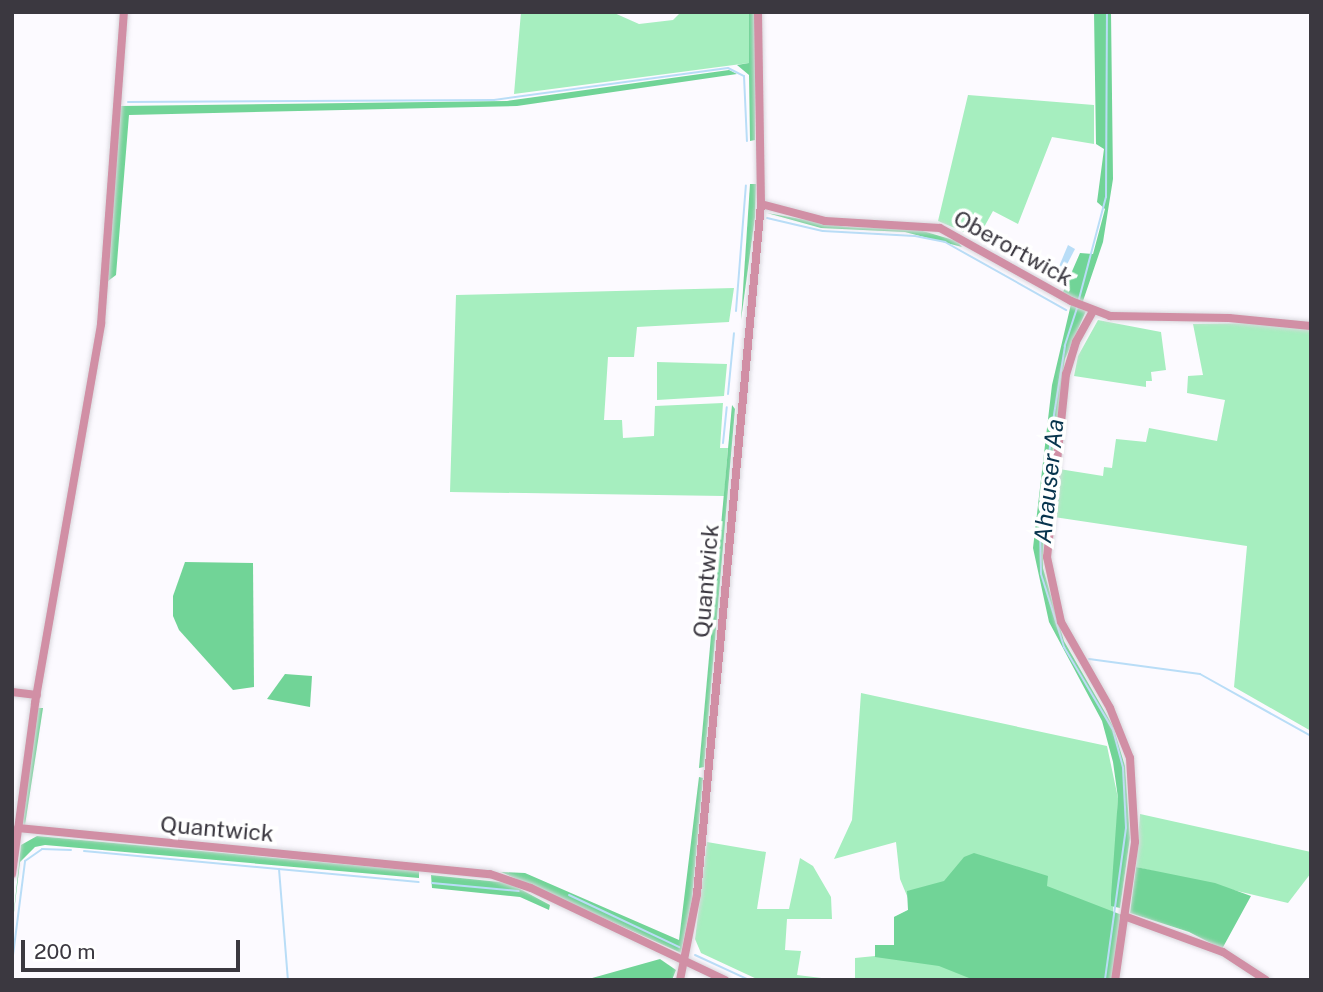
<!DOCTYPE html>
<html>
<head>
<meta charset="utf-8">
<style>
	body { margin:0 }
	#map { position:relative; width:1323px; height:992px; overflow:hidden; background:#fcfaff; font-family:"Public Sans",sans-serif }
	div>[style] { position:absolute }
	.green>* { inset:0; background:#a6eebf }
	.forest>* { inset:0; background:#71d497 }
	.water>* { inset:0; background:#b9ddf7 }
	.stream>* { height:2px; margin:-1px; padding:0 1px; transform-origin:1px; border-radius:1px; background:#b9ddf7 }
	.roads { filter:drop-shadow(0 0 2px #d9d7dd) drop-shadow(0 0 2px #d9d7dd) }
	.street>* { height:8px; margin:-4px; padding:0 4px; transform-origin:4px; border-radius:4px; background:#d18fa5 }
	span { translate:-50% -50%; white-space:nowrap; text-align:center; line-height:1.15; -webkit-text-stroke:7px #fff; paint-order:stroke }
	.street-label { font-size:23px; color:#3b3840 }
	.water-label { font-size:24px; color:#07344d; font-style:italic }
	.frame { position:absolute; inset:0; border:14px solid #3b3840; pointer-events:none }
	.scale { position:absolute; left:21px; top:940px; width:219px; height:32px; box-sizing:border-box; border:4px solid #3b3840; border-top:0; padding-left:9px; font-size:21px; line-height:24px; white-space:nowrap; color:#3b3840; -webkit-text-stroke:5px #fff; paint-order:stroke }
</style>
</head>
<body>
<div id="map">
	<div class="green">
		<div style="clip-path:polygon(521px 12px,612px 12px,639px 24px,673px 20px,681px 12px,749px 12px,749px 63px,514px 94px)"></div>
		<div style="clip-path:polygon(968px 95px,1094px 105px,1094px 144px,1052px 137px,1018px 224px,993px 211px,978px 238px,938px 221px)"></div>
		<div style="clip-path:polygon(734px 288px,729px 322px,637px 327px,634px 357px,608px 357px,604px 420px,622px 420px,623px 438px,654px 436px,655px 406px,723px 403px,720px 448px,728px 448px,724px 496px,450px 492px,456px 295px)"></div>
		<div style="clip-path:polygon(1098px 320px,1161px 332px,1166px 370px,1151px 372px,1152px 381px,1146px 381px,1146px 387px,1074px 376px,1078px 356px)"></div>
		<div style="clip-path:polygon(1259px 323px,1311px 328px,1311px 731px,1234px 687px,1247px 546px,1054px 517px,1059px 469px,1103px 476px,1104px 467px,1112px 468px,1116px 439px,1146px 442px,1149px 428px,1217px 441px,1225px 400px,1187px 393px,1188px 376px,1203px 375px,1193px 324px)"></div>
		<div style="clip-path:polygon(657px 362px,727px 364px,724px 396px,657px 400px)"></div>
		<div style="clip-path:polygon(861px 693px,1107px 746px,1118px 798px,1113px 913px,1103px 980px,855px 980px,855px 958px,875px 956px,875px 945px,894px 945px,894px 917px,908px 910px,910px 903px,900px 879px,896px 842px,834px 859px,852px 820px)"></div>
		<div style="clip-path:polygon(1140px 814px,1311px 852px,1311px 873px,1288px 903px,1136px 867px)"></div>
		<div style="clip-path:polygon(707px 842px,766px 852px,757px 909px,789px 909px,800px 858px,813px 866px,831px 897px,832px 919px,787px 919px,785px 950px,801px 951px,797px 975px,838px 980px,759px 980px,701px 953px,695px 939px)"></div>
	</div>
	<div class="forest">
		<div style="clip-path:polygon(749px 12px,755px 13px,755px 140px,750px 141px,749px 75px,737px 65px,749px 63px)"></div>
		<div style="clip-path:polygon(1094px 12px,1111px 12px,1113px 179px,1103px 242px,1082px 304px,1063px 292px,1080px 253px,1093px 254px,1105px 209px,1097px 202px,1104px 149px,1096px 144px)"></div>
		<div style="clip-path:polygon(729px 70px,737px 74px,517px 106px,129px 115px,116px 275px,108px 281px,120px 106px,507px 101px)"></div>
		<div style="clip-path:polygon(750px 184px,756px 184px,755px 217px,741px 320px)"></div>
		<div style="clip-path:polygon(767px 213px,847px 227px,916px 229px,957px 241px,962px 247px,905px 232px,821px 228px)"></div>
		<div style="clip-path:polygon(1071px 304px,1086px 311px,1065px 359px,1044px 526px,1043px 568px,1064px 641px,1113px 726px,1125px 766px,1130px 838px,1120px 908px,1111px 906px,1111px 896px,1118px 798px,1113px 762px,1102px 721px,1049px 622px,1033px 548px,1052px 385px)"></div>
		<div style="clip-path:polygon(732px 405px,735px 409px,704px 767px,699px 768px)"></div>
		<div style="clip-path:polygon(185px 562px,253px 563px,254px 687px,233px 690px,179px 630px,173px 616px,173px 596px)"></div>
		<div style="clip-path:polygon(285px 674px,312px 676px,310px 707px,267px 699px)"></div>
		<div style="clip-path:polygon(37px 708px,43px 708px,25px 825px,21px 824px)"></div>
		<div style="clip-path:polygon(699px 777px,703px 778px,692px 899px,681px 953px,501px 872px,525px 873px,679px 940px)"></div>
		<div style="clip-path:polygon(37px 836px,419px 871px,419px 878px,45px 845px,35px 847px,20px 862px,12px 929px,21px 845px)"></div>
		<div style="clip-path:polygon(974px 853px,1048px 876px,1047px 886px,1122px 915px,1113px 980px,974px 980px,939px 966px,875px 957px,875px 945px,894px 945px,894px 917px,908px 910px,907px 891px,944px 881px,964px 857px)"></div>
		<div style="clip-path:polygon(1136px 867px,1215px 883px,1251px 896px,1222px 949px,1189px 932px,1130px 913px)"></div>
		<div style="clip-path:polygon(431px 875px,509px 883px,550px 905px,549px 910px,520px 897px,432px 888px)"></div>
		<div style="clip-path:polygon(660px 959px,676px 970px,672px 980px,585px 980px)"></div>
	</div>
	<div class="water">
		<div style="clip-path:polygon(1068px 245px,1075px 249px,1059px 280px,1055px 276px)"></div>
	</div>
	<div class="stream">
		<div style="left:128px;top:102px;width:366px;rotate:-0.3deg"></div>
		<div style="left:494px;top:100px;width:236px;rotate:-7.8deg"></div>
		<div style="left:728px;top:68px;width:18px;rotate:27deg"></div>
		<div style="left:744px;top:76px;width:65px;rotate:87.4deg"></div>
		<div style="left:767px;top:218px;width:57px;rotate:13.1deg"></div>
		<div style="left:823px;top:231px;width:92px;rotate:3.1deg"></div>
		<div style="left:915px;top:236px;width:31px;rotate:11deg"></div>
		<div style="left:945px;top:242px;width:139px;rotate:29.3deg"></div>
		<div style="left:1079px;top:299px;width:106px;rotate:-75.2deg"></div>
		<div style="left:1106px;top:197px;width:185px;rotate:-89.7deg"></div>
		<div style="left:1077px;top:308px;width:40px;rotate:108deg"></div>
		<div style="left:1065px;top:346px;width:70px;rotate:99.1deg"></div>
		<div style="left:1054px;top:415px;width:112px;rotate:97.2deg"></div>
		<div style="left:1040px;top:526px;width:48px;rotate:88.8deg"></div>
		<div style="left:1041px;top:574px;width:77px;rotate:72.5deg"></div>
		<div style="left:1064px;top:647px;width:96px;rotate:59.4deg"></div>
		<div style="left:1113px;top:730px;width:39px;rotate:75deg"></div>
		<div style="left:1123px;top:768px;width:60px;rotate:87.1deg"></div>
		<div style="left:1126px;top:828px;width:153px;rotate:97.9deg"></div>
		<div style="left:736px;top:311px;width:126px;rotate:-85.5deg"></div>
		<div style="left:728px;top:394px;width:61px;rotate:-84.4deg"></div>
		<div style="left:723px;top:443px;width:36px;rotate:-84deg"></div>
		<div style="left:1089px;top:659px;width:112px;rotate:7.7deg"></div>
		<div style="left:1200px;top:674px;width:127px;rotate:29.2deg"></div>
		<div style="left:84px;top:851px;width:336px;rotate:5.3deg"></div>
		<div style="left:279px;top:869px;width:111px;rotate:85.4deg"></div>
		<div style="left:432px;top:883px;width:87px;rotate:5.3deg"></div>
		<div style="left:569px;top:895px;width:122px;rotate:25.3deg"></div>
		<div style="left:695px;top:955px;width:60px;rotate:24.8deg"></div>
		<div style="left:12px;top:963px;width:103px;rotate:-82.7deg"></div>
		<div style="left:25px;top:861px;width:21px;rotate:-35deg"></div>
		<div style="left:42px;top:849px;width:29px;rotate:2deg"></div>
	</div>
	<div class="roads">
		<div class="street">
			<div style="left:761px;top:204px;width:66px;rotate:14.9deg"></div>
			<div style="left:825px;top:221px;width:115px;rotate:3.5deg"></div>
			<div style="left:940px;top:228px;width:150px;rotate:29.1deg"></div>
			<div style="left:1071px;top:301px;width:42px;rotate:21deg"></div>
			<div style="left:1110px;top:316px;width:119px;rotate:1deg"></div>
			<div style="left:1229px;top:318px;width:82px;rotate:5.6deg"></div>
			<div style="left:1093px;top:311px;width:35px;rotate:119deg"></div>
			<div style="left:1076px;top:342px;width:34px;rotate:107deg"></div>
			<div style="left:1066px;top:374px;width:184px;rotate:95.9deg"></div>
			<div style="left:1047px;top:557px;width:66px;rotate:77.8deg"></div>
			<div style="left:1061px;top:622px;width:99px;rotate:60.3deg"></div>
			<div style="left:1110px;top:708px;width:54px;rotate:68.2deg"></div>
			<div style="left:1130px;top:758px;width:84px;rotate:86.6deg"></div>
			<div style="left:1135px;top:842px;width:139px;rotate:98.2deg"></div>
			<div style="left:12px;top:692px;width:25px;rotate:7deg"></div>
			<div style="left:18px;top:828px;width:474px;rotate:5.6deg"></div>
			<div style="left:490px;top:874px;width:43px;rotate:18.9deg"></div>
			<div style="left:531px;top:888px;width:215px;rotate:25.4deg"></div>
			<div style="left:12px;top:874px;width:173px;rotate:-82.3deg"></div>
			<div style="left:35px;top:703px;width:385px;rotate:-80.1deg"></div>
			<div style="left:101px;top:324px;width:313px;rotate:-85.8deg"></div>
			<div style="left:1124px;top:916px;width:105px;rotate:20deg"></div>
			<div style="left:1223px;top:952px;width:51px;rotate:33.1deg"></div>
			<div style="left:680px;top:980px;width:88px;rotate:-78.8deg"></div>
			<div style="left:697px;top:894px;width:693px;rotate:-84.7deg"></div>
			<div style="left:761px;top:204px;width:192px;rotate:-90.9deg"></div>
		</div>
	</div>
	<div class="street-label">
		<span style="left:1013px;top:248px;rotate:29deg">Oberortwick</span>
		<span style="left:706px;top:581px;rotate:-85deg">Quantwick</span>
		<span style="left:217px;top:829px;rotate:5deg">Quantwick</span>
	</div>
	<div class="water-label">
		<span style="left:1049px;top:481px;rotate:-84deg">Ahauser Aa</span>
	</div>
	<div class="frame"></div>
	<div class="scale">200 m</div>
</div>
</body>
</html>
